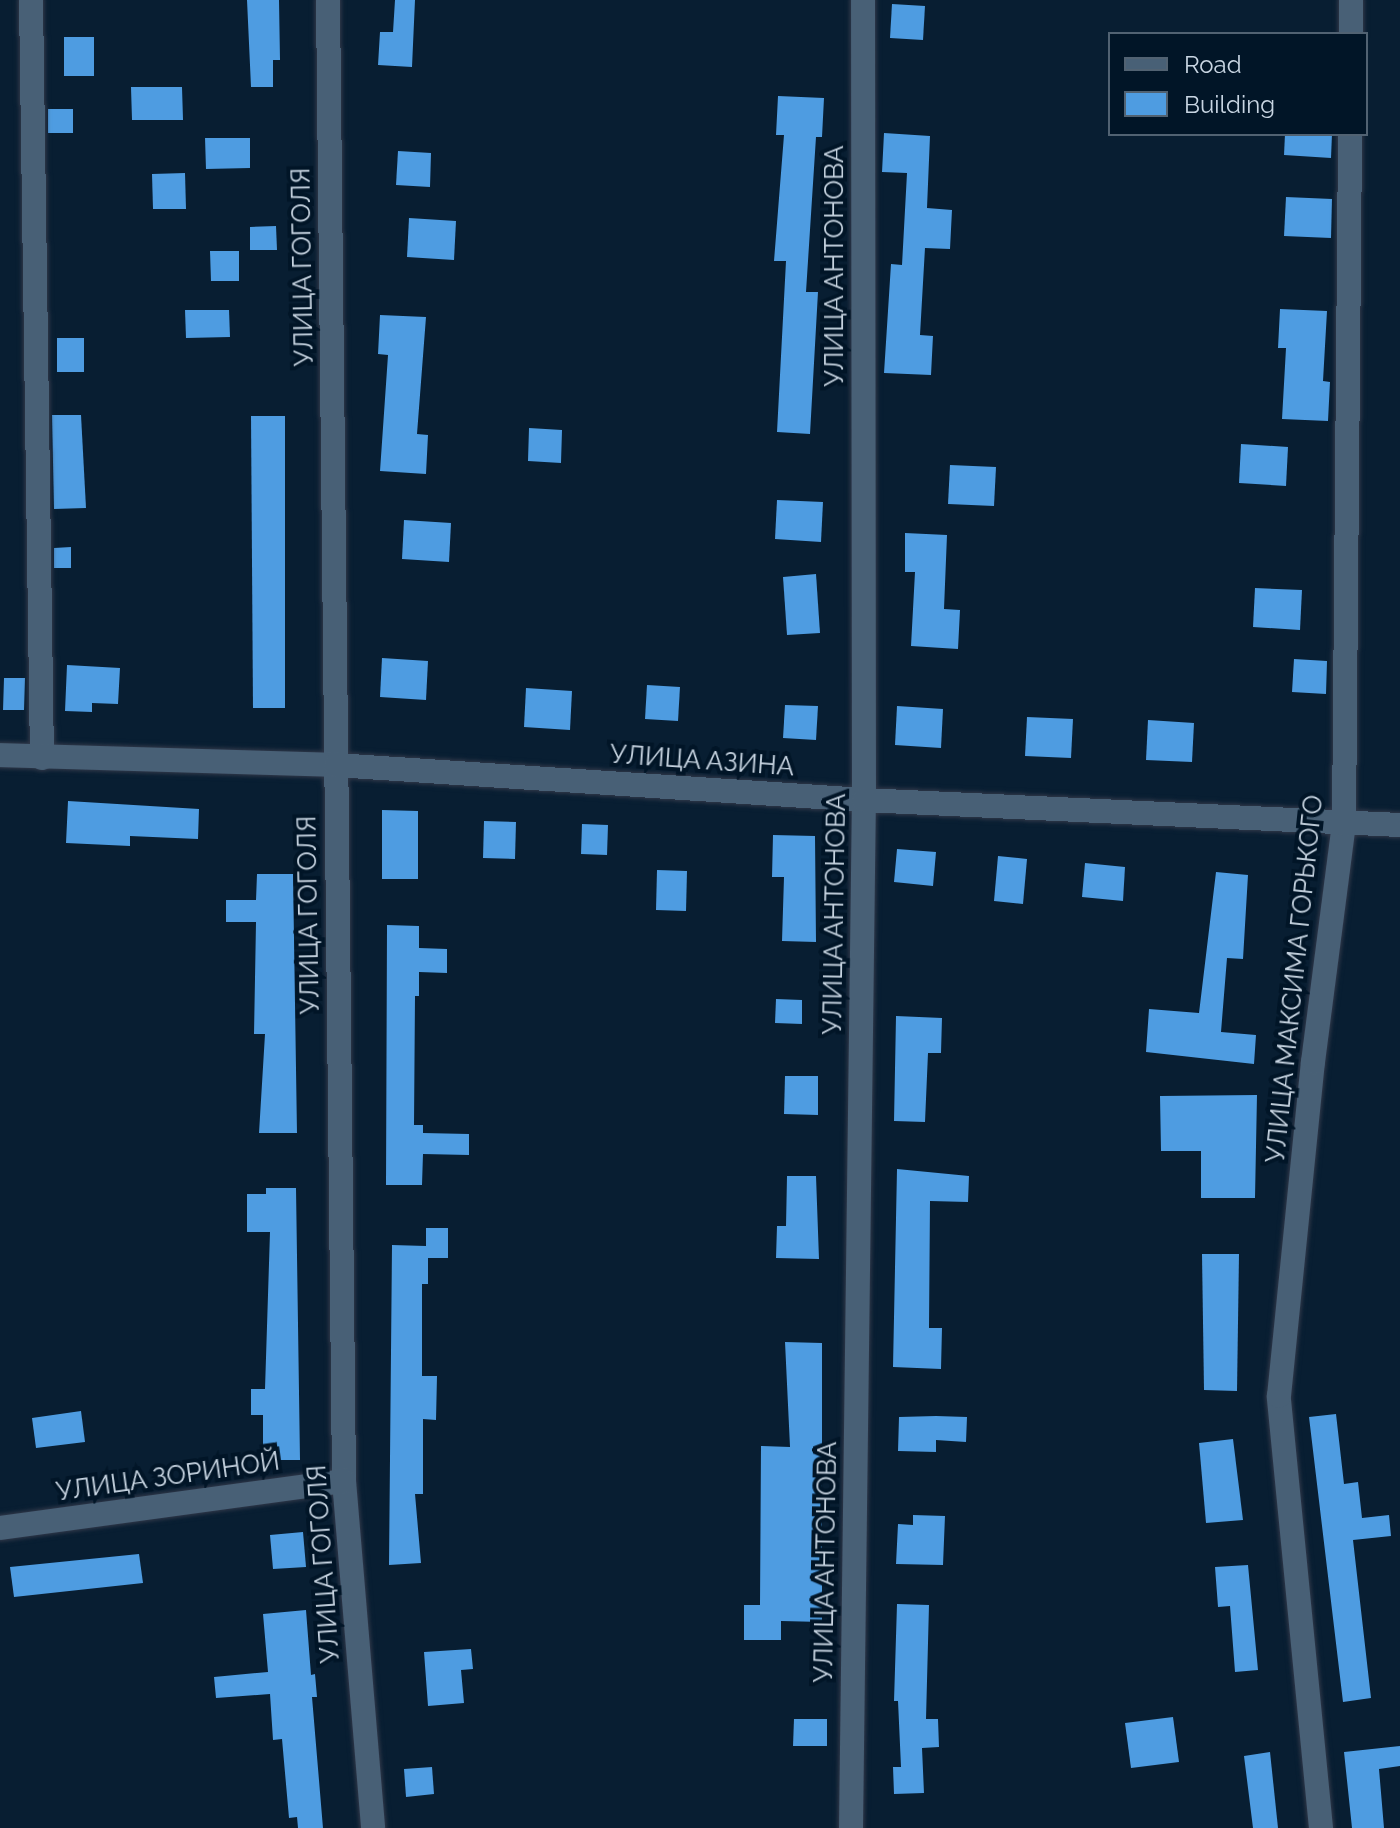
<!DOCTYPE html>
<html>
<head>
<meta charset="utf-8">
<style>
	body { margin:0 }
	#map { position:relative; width:1400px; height:1828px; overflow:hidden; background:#081e32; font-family:Raleway,sans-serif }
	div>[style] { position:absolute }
	.building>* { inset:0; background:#4e9ce1 }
	.roads { filter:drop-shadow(0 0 2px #303849) drop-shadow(0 0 2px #303849) }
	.street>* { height:24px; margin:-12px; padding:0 12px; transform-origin:12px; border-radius:12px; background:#486076 }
	.secondary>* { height:24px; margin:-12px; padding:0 12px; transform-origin:12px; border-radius:12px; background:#486076 }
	span { translate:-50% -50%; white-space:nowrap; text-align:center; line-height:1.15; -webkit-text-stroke:8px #011527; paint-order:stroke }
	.street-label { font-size:26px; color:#c8d5e2 }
	.legend { position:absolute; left:1108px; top:32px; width:260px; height:104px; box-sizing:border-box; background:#011527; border:2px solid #516272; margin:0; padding:10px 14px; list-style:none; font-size:24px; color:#c8d5e2 }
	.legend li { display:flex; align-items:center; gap:16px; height:40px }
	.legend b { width:40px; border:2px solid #516272 }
</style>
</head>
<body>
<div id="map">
	<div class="building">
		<div style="clip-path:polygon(247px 0,279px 0,280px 60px,273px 60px,273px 87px,251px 87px)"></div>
		<div style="clip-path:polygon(395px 0,415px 0,412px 67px,378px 65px,380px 32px,393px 32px)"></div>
		<div style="clip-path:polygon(892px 4px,925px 6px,923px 40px,890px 38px)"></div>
		<div style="clip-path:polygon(64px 37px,94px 37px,94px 76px,64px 76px)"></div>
		<div style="clip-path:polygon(131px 87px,182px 87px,183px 120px,132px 120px)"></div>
		<div style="clip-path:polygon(778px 96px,824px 98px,822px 137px,816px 137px,806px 292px,818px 292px,810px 434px,777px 432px,786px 261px,774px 261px,784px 135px,776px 135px)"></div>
		<div style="clip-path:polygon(48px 109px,73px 109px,73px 133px,48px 133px)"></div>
		<div style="clip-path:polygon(884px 133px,930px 136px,927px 208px,952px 210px,950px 249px,925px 248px,920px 335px,933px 336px,931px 375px,884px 373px,891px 264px,902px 265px,907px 173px,882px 172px)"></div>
		<div style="clip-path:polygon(1285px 134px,1332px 134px,1331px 158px,1284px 155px)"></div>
		<div style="clip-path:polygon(205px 138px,250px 138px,250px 168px,206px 169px)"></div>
		<div style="clip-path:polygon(398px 151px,431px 153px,430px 187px,396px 185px)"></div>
		<div style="clip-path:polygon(185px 173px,186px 209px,153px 209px,152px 174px)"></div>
		<div style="clip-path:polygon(1286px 197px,1332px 199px,1331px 238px,1284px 236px)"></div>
		<div style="clip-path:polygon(409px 218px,456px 221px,454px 260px,407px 257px)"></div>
		<div style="clip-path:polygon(276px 226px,277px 250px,250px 250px,250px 227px)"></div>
		<div style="clip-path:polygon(210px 251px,239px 251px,239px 281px,211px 281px)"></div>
		<div style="clip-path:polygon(1280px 309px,1327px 311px,1323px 381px,1330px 382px,1328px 421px,1282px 419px,1286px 348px,1278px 348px)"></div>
		<div style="clip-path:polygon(185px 310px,229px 310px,230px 337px,186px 338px)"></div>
		<div style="clip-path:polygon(380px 315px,426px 317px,417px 434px,428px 435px,426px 474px,380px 471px,388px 355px,378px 354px)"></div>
		<div style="clip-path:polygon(57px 338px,84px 338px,84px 372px,57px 372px)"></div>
		<div style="clip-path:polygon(52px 415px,81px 415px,86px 508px,54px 509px)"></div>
		<div style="clip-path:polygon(251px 416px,285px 416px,285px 708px,253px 708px)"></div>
		<div style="clip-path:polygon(529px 428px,562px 430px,561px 463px,528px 461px)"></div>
		<div style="clip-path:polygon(1241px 444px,1288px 447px,1286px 486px,1239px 483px)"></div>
		<div style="clip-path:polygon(950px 465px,996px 467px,994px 506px,948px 504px)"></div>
		<div style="clip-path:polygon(777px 500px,823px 502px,821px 542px,775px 539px)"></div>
		<div style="clip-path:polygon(404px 520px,451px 523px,449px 562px,402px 559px)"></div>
		<div style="clip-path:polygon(905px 533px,947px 535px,944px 609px,960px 610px,958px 649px,911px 646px,915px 572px,905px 572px)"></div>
		<div style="clip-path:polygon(71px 547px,71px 568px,54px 568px,54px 548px)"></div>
		<div style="clip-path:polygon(816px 574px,820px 633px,787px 635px,783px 577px)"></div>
		<div style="clip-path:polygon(1255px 588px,1302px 590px,1300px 630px,1253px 627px)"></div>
		<div style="clip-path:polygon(382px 658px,428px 661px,426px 700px,380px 697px)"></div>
		<div style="clip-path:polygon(1294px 659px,1327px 661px,1326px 694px,1292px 692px)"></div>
		<div style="clip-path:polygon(67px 665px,120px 668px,118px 704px,92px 703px,92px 712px,65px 711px)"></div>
		<div style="clip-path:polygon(4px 678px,25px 678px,24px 710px,3px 710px)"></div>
		<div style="clip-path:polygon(647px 685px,680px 687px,678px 721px,645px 719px)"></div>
		<div style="clip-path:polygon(526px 688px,572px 691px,570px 730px,524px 727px)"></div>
		<div style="clip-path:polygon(785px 705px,818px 706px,816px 740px,783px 738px)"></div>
		<div style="clip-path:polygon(897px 706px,943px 709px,941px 748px,895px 745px)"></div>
		<div style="clip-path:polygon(1027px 717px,1073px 719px,1071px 758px,1025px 756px)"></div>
		<div style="clip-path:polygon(1148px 720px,1194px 723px,1192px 762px,1146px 760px)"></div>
		<div style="clip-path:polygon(68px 801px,199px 809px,198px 839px,130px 836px,130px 846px,66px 843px)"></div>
		<div style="clip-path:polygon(382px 810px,418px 811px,418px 879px,382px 879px)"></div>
		<div style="clip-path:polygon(484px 821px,516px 822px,515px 859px,483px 858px)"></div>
		<div style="clip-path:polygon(582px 824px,608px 825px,607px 855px,581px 854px)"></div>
		<div style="clip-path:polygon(773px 835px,815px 836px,816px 942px,782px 941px,784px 877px,772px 877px)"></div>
		<div style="clip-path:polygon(897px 849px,936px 852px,933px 886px,894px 882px)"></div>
		<div style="clip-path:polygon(998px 856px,1027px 859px,1023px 904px,994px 901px)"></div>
		<div style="clip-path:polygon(1085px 863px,1125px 867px,1123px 901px,1082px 897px)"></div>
		<div style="clip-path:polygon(657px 870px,687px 871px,686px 911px,656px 910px)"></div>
		<div style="clip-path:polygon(1216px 872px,1248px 875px,1243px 959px,1227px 958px,1221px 1032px,1256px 1035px,1254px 1064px,1146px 1052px,1149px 1009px,1199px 1013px)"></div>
		<div style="clip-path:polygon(257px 874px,293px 874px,297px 1133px,259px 1133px,265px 1034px,254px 1034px,256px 922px,226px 922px,226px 900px,256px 900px)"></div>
		<div style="clip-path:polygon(387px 925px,419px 926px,419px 948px,447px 949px,447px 973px,419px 972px,419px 996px,415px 996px,414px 1125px,423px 1125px,423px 1133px,469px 1134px,469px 1155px,423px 1154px,422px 1185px,386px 1185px)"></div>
		<div style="clip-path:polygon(776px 999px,802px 1000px,802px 1024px,775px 1023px)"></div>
		<div style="clip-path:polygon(896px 1016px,942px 1018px,941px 1053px,928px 1053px,925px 1122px,894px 1121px)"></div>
		<div style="clip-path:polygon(785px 1076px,818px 1076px,818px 1115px,784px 1114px)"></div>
		<div style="clip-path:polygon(1257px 1095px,1255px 1198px,1201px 1198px,1201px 1151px,1161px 1151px,1160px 1096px)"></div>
		<div style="clip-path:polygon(897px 1169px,969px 1176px,968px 1202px,930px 1201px,929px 1328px,942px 1328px,941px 1369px,893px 1367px)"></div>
		<div style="clip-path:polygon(787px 1176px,816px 1176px,819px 1259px,776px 1258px,777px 1226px,786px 1226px)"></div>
		<div style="clip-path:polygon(266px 1188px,296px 1188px,300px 1460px,263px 1460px,263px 1415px,251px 1415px,251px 1389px,265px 1389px,270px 1232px,247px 1232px,247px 1194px,266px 1194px)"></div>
		<div style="clip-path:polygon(426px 1228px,448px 1228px,448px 1258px,428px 1258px,428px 1284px,422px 1284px,422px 1376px,437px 1376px,436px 1420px,423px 1419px,423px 1494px,415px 1494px,421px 1563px,389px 1565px,392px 1245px,426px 1246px)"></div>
		<div style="clip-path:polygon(1202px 1254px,1239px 1254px,1237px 1391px,1204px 1390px)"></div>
		<div style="clip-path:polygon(785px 1342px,822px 1343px,822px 1622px,781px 1621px,781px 1640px,744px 1640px,744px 1605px,760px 1605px,761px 1446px,790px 1447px)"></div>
		<div style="clip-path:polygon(81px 1411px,85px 1442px,36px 1448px,32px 1418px)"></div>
		<div style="clip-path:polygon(1336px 1414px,1344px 1484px,1358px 1482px,1362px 1518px,1389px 1515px,1391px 1536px,1353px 1540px,1371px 1698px,1343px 1702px,1309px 1417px)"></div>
		<div style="clip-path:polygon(936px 1416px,967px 1417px,966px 1442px,936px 1440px,936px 1452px,898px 1451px,899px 1417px)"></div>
		<div style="clip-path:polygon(1233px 1439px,1243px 1520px,1206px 1523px,1199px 1443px)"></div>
		<div style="clip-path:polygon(913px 1515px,945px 1516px,943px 1565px,896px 1564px,898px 1524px,913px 1525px)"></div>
		<div style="clip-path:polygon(303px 1532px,306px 1567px,273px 1569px,270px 1535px)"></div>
		<div style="clip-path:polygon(139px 1554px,143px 1583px,14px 1597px,10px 1567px)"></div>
		<div style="clip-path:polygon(1248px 1565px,1258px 1670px,1235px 1672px,1230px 1606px,1218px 1607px,1215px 1567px)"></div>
		<div style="clip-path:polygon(897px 1604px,929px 1605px,926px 1719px,938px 1719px,939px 1747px,922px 1748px,924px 1793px,894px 1794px,893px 1767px,901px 1767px,898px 1701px,894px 1701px)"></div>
		<div style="clip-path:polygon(306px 1610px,311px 1675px,315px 1674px,317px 1697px,312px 1697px,323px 1828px,298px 1828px,297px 1817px,289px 1818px,282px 1739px,273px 1740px,270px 1694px,216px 1698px,214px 1677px,268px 1672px,263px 1614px)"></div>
		<div style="clip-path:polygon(471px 1649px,473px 1669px,461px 1670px,464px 1703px,428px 1706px,424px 1652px)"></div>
		<div style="clip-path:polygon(1173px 1717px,1179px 1762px,1131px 1768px,1125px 1723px)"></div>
		<div style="clip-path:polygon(794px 1719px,827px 1719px,827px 1746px,793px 1746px)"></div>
		<div style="clip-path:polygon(1400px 1746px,1400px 1766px,1379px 1769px,1384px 1828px,1352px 1828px,1344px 1752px)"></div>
		<div style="clip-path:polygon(1270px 1752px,1278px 1828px,1253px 1828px,1244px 1756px)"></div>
		<div style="clip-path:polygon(432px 1767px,434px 1794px,406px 1797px,404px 1769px)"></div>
	</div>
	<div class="roads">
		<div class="street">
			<div style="left:31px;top:0;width:758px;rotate:89.17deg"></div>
			<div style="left:328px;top:0;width:1481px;rotate:89.38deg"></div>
			<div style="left:344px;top:1481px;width:348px;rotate:85.2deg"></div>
			<div style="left:1351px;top:34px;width:34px;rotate:-90deg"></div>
			<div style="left:0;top:1528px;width:347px;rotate:-7.8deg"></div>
			<div style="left:851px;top:1828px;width:1028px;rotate:-89.28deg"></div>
			<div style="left:864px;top:800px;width:800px;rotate:-90.07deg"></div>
			<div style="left:1321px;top:1828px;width:434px;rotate:-95.6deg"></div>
			<div style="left:1279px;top:1396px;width:336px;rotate:-84.2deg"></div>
			<div style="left:1313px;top:1062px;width:240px;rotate:-82.6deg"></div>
			<div style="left:1344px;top:824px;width:690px;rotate:-89.5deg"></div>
		</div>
		<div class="secondary">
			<div style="left:0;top:755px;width:336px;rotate:1.7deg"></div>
			<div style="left:336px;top:765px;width:529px;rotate:3.79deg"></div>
			<div style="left:864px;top:800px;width:537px;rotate:2.67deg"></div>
		</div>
	</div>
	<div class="street-label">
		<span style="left:835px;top:266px;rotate:-90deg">УЛИЦА АНТОНОВА</span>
		<span style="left:303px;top:267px;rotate:-91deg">УЛИЦА ГОГОЛЯ</span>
		<span style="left:702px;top:761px;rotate:4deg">УЛИЦА АЗИНА</span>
		<span style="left:835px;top:914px;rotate:-89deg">УЛИЦА АНТОНОВА</span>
		<span style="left:309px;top:915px;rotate:-91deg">УЛИЦА ГОГОЛЯ</span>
		<span style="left:1295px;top:979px;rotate:-84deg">УЛИЦА МАКСИМА ГОРЬКОГО</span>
		<span style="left:168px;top:1477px;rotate:-8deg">УЛИЦА ЗОРИНОЙ</span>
		<span style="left:826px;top:1562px;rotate:-89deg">УЛИЦА АНТОНОВА</span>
		<span style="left:324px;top:1564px;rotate:-94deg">УЛИЦА ГОГОЛЯ</span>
	</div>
	<ul class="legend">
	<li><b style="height:10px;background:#486076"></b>Road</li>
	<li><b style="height:22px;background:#4e9ce1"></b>Building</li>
	</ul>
</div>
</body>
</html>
